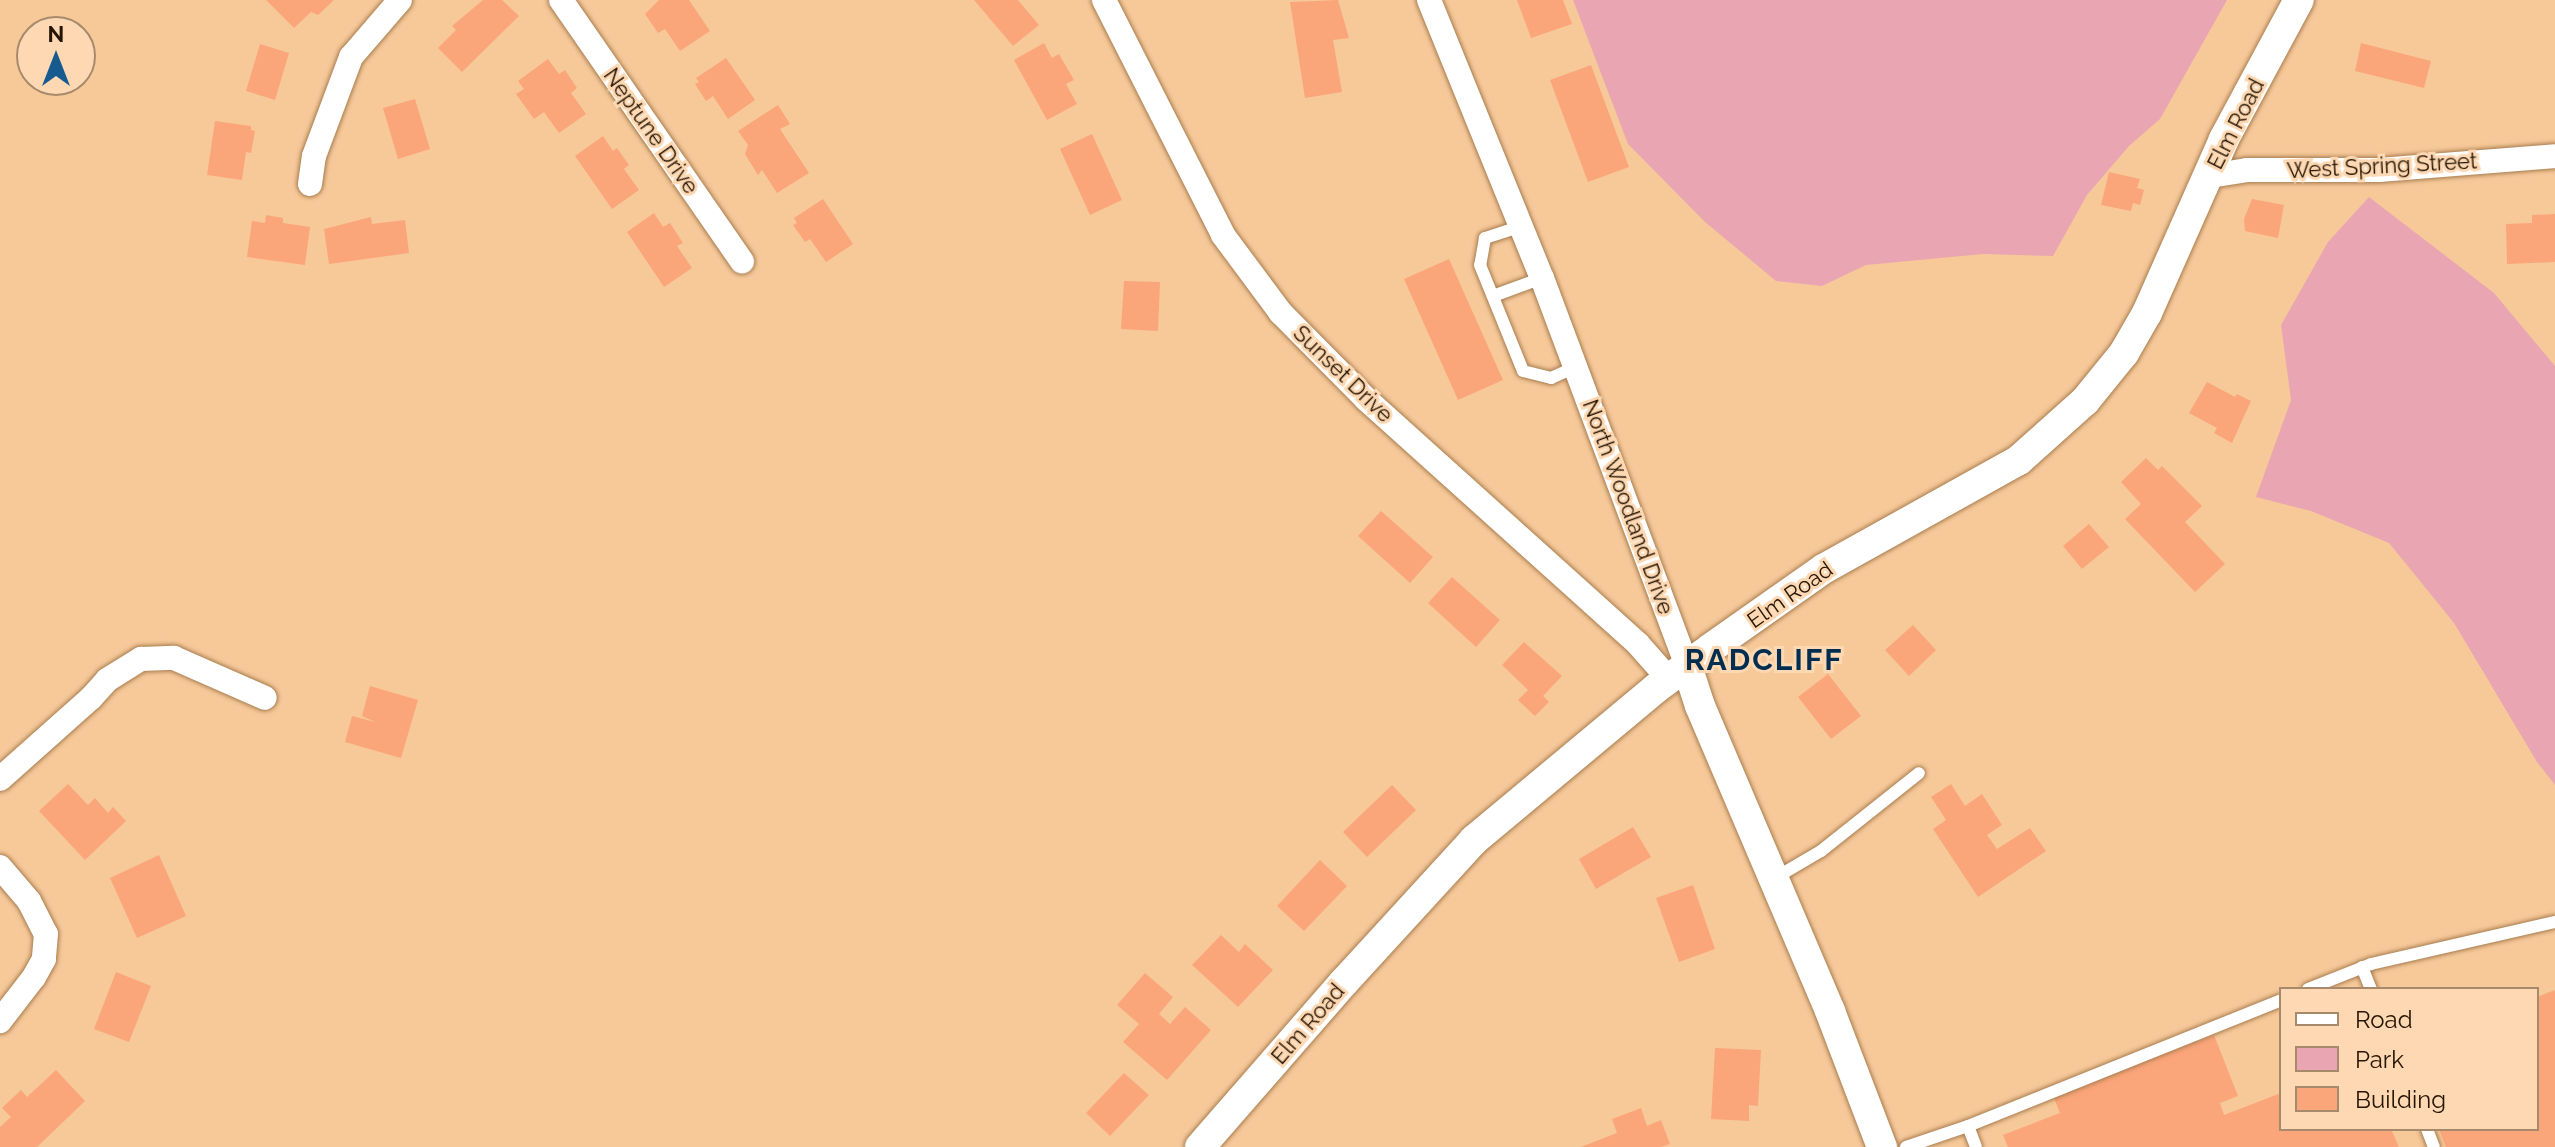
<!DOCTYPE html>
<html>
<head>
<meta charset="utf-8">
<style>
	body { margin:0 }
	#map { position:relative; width:2555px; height:1147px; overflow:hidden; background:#f7c999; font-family:Raleway,sans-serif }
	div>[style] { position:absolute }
	.green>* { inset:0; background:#e9a6b2 }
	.building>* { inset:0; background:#fba57a }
	.roads { filter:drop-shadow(0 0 2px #a87d50) drop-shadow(0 0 2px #a87d50) }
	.service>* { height:12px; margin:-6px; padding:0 6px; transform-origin:6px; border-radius:6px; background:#fff }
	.minor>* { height:24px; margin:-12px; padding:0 12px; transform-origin:12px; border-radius:12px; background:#fff }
	.tertiary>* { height:30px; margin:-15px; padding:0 15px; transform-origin:15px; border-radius:15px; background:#fff }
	span { translate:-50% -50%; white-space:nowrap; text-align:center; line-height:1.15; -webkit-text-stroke:6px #fdd8b2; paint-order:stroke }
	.street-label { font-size:22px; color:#251503 }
	.district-label { font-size:30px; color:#002d50; font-weight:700; letter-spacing:2px }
	.legend { position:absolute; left:2279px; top:987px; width:260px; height:144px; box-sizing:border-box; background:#fdd8b2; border:2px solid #a78a6c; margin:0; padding:10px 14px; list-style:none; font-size:24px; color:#251503 }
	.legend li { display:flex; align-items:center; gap:16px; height:40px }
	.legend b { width:40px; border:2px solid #a78a6c }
	.north { position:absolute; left:16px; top:16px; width:80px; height:80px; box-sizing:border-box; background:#fdd8b2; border:2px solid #a78a6c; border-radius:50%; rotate:0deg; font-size:22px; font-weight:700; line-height:32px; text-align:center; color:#251503 }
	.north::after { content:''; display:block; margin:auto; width:28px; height:36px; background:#165a8f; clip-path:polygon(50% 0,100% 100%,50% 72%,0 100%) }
</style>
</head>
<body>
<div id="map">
	<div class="green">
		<div style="clip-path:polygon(1573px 0,2227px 0,2160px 119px,2129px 146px,2087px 195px,2053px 256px,1983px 254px,1866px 265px,1822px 286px,1776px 281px,1705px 222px,1628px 144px)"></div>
		<div style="clip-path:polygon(2369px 197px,2494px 293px,2555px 366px,2555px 785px,2537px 762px,2454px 623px,2389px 543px,2311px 511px,2256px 497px,2291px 400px,2281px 325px,2328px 242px)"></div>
	</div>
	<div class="building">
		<div style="clip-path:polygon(266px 0,334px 0,318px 15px,311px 12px,294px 28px)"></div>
		<div style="clip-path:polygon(483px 0,502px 0,519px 16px,462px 72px,438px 48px,456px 30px,452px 26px)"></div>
		<div style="clip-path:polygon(659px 0,689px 0,710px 31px,680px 51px,665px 29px,658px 33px,645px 14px)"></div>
		<div style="clip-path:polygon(974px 0,1018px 0,1039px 25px,1013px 46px)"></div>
		<div style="clip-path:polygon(1338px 0,1349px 38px,1333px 40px,1342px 92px,1305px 98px,1290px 2px)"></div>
		<div style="clip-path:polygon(1517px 0,1563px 0,1572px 24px,1531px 38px)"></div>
		<div style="clip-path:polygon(1044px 43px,1052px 58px,1059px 54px,1074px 80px,1066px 84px,1077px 104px,1047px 120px,1014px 60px)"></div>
		<div style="clip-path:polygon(2361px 43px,2431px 61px,2424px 88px,2355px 71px)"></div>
		<div style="clip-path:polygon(260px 44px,289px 53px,275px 100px,246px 91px)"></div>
		<div style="clip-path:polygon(726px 58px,755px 100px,728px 119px,713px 96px,706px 101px,695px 84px,699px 82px,696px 78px)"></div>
		<div style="clip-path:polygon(548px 59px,559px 74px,565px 70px,577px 88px,571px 93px,586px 114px,559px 133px,544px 112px,534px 119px,516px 94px,524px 89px,518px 81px)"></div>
		<div style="clip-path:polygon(1591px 65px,1629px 167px,1588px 182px,1550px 80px)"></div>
		<div style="clip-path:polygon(415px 99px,430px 149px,398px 159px,383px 108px)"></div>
		<div style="clip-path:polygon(778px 105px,790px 124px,780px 129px,809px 173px,777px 193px,762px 170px,758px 175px,745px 154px,748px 145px,738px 131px)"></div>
		<div style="clip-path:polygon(215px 121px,251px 126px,251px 130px,255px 131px,251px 153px,246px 152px,242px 180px,207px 175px)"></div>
		<div style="clip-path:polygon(1092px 134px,1122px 200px,1090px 215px,1060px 149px)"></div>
		<div style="clip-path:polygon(603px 136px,613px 151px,617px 148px,629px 165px,624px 169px,639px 190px,612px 209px,575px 156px)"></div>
		<div style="clip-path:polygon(2109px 172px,2140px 179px,2137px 188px,2144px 190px,2140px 205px,2133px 203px,2131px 211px,2101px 205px)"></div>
		<div style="clip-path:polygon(823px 199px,853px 244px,826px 262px,810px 239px,805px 242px,793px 225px,797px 223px,794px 218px)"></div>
		<div style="clip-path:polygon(2252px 199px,2284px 205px,2278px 238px,2245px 231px,2244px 219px)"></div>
		<div style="clip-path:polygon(654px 213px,663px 227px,670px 223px,683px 243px,677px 246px,692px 268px,664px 287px,627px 232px)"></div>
		<div style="clip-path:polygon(2555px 214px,2555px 262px,2507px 264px,2506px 224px,2532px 223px,2532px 215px)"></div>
		<div style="clip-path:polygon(266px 215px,283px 218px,283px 223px,310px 227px,305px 265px,247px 257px,252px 221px,265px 223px)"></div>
		<div style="clip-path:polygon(371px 217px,372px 224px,405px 220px,409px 253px,329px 264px,324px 229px)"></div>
		<div style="clip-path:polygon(1449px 259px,1503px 380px,1458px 400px,1404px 279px)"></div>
		<div style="clip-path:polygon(1124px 281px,1160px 282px,1158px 331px,1121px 329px)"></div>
		<div style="clip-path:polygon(2207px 382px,2235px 397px,2237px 394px,2251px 401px,2232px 443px,2214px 433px,2217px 428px,2189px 413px)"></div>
		<div style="clip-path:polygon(2146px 458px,2158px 470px,2162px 466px,2202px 506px,2185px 522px,2225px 564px,2195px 592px,2125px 519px,2141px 504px,2121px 482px)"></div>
		<div style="clip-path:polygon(1381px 511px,1433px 557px,1410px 583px,1358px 536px)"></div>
		<div style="clip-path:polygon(2089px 524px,2109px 547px,2082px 569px,2063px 546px)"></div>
		<div style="clip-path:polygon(1452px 577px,1500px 620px,1476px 647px,1428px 603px)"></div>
		<div style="clip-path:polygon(1913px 625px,1936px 650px,1909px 676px,1885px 650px)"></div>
		<div style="clip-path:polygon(1524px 642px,1562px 676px,1543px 696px,1549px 702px,1535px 716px,1518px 700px,1528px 690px,1502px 665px)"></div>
		<div style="clip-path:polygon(1828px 674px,1861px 716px,1831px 739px,1798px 697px)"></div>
		<div style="clip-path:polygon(370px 686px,418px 700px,401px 758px,345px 742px,352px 716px,375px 722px,362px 716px)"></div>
		<div style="clip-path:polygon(68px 784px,88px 805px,95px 798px,108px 813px,113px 807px,126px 821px,85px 860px,39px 811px)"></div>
		<div style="clip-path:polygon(1951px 784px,1965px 806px,1982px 794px,2002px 825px,1987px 835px,1997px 849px,2030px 828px,2046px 851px,1978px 897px,1933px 829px,1946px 820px,1931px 797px)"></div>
		<div style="clip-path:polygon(1392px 785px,1416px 810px,1367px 857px,1343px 832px)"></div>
		<div style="clip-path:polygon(1633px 827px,1651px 857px,1596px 889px,1579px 859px)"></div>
		<div style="clip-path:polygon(159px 855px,186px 916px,137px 938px,110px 878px)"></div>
		<div style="clip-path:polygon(1320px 860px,1347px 886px,1304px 931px,1277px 906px)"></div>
		<div style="clip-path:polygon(1693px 885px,1715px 949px,1679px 962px,1656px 898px)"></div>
		<div style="clip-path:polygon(1221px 935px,1239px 952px,1245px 944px,1273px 970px,1238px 1007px,1192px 965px)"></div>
		<div style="clip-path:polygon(116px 972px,151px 986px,129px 1042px,94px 1029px)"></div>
		<div style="clip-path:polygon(1145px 973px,1173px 997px,1159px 1014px,1170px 1024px,1185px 1007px,1211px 1030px,1167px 1080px,1123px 1042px,1139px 1024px,1117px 1005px)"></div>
		<div style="clip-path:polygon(2555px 990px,2555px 1147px,2446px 1147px,2439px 1129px,2537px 1129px,2537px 997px)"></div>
		<div style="clip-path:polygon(2214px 1035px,2238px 1096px,2220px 1103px,2224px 1115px,2281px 1093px,2281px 1129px,2391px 1129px,2399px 1147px,2008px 1147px,2003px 1135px,2060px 1113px,2053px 1096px)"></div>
		<div style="clip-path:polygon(1715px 1048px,1761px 1050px,1758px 1106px,1749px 1105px,1749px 1121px,1711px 1119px)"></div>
		<div style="clip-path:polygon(56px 1070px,85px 1101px,37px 1147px,0 1147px,0 1127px,11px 1117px,2px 1108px,21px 1090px,27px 1097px)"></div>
		<div style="clip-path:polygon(1124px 1073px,1149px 1095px,1110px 1136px,1086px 1113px)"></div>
		<div style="clip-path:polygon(1641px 1108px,1647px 1126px,1661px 1120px,1670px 1144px,1661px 1147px,1581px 1147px,1617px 1133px,1612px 1119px)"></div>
	</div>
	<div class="roads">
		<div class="service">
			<div style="left:1519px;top:227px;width:36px;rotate:162deg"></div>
			<div style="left:1485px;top:238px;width:27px;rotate:100deg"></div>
			<div style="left:1480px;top:265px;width:114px;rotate:67.9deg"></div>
			<div style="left:1523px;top:371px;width:29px;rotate:14deg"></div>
			<div style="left:1551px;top:378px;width:27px;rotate:-24deg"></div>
			<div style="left:1493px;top:296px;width:52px;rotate:-20.2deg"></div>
			<div style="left:1775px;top:878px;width:53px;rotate:-30.4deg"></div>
			<div style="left:1821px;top:851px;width:125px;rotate:-38.5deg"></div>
			<div style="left:2362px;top:967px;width:24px;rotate:68deg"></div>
			<div style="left:2308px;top:989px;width:68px;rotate:-21.6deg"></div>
			<div style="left:2371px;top:964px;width:189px;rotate:-12.9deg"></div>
			<div style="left:1968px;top:1126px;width:337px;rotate:-21.9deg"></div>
			<div style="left:2427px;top:1129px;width:19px;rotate:69deg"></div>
			<div style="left:1906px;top:1147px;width:65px;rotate:-18.7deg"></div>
			<div style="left:1968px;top:1126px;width:22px;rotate:69deg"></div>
		</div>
		<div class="minor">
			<div style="left:561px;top:0;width:318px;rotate:55.3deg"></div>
			<div style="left:1104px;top:0;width:263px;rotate:63.1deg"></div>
			<div style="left:1223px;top:235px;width:97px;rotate:53.4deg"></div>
			<div style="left:1281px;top:313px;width:121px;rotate:45.3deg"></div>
			<div style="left:1366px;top:399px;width:366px;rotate:42deg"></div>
			<div style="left:1638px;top:644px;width:47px;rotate:48.5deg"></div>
			<div style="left:1429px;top:0;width:300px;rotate:67.9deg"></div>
			<div style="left:1542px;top:278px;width:414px;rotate:69.5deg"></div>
			<div style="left:2210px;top:176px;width:37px;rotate:-9deg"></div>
			<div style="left:2247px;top:170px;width:132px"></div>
			<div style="left:2379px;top:170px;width:177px;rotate:-4.5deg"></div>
			<div style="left:310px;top:184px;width:28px;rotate:-82deg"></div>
			<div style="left:314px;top:156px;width:106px;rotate:-69.5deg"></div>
			<div style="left:351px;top:57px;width:75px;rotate:-49.3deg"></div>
			<div style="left:0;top:779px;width:122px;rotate:-41.7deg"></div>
			<div style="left:91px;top:698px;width:24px;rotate:-48deg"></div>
			<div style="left:107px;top:680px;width:40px;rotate:-32deg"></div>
			<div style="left:141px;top:659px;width:33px;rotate:-2deg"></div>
			<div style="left:174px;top:658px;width:99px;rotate:23.7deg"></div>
			<div style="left:0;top:867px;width:45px;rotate:49.5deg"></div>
			<div style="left:29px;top:901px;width:37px;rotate:63deg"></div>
			<div style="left:46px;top:934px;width:25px;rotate:95deg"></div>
			<div style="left:44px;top:959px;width:21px;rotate:119deg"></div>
			<div style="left:34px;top:977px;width:56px;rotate:127.7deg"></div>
		</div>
		<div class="tertiary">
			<div style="left:1687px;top:666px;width:42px;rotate:72deg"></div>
			<div style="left:1700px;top:706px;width:332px;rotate:66.9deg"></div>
			<div style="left:1830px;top:1011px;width:146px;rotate:69.1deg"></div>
			<div style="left:1200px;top:1147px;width:219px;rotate:-48.9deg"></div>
			<div style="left:1344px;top:982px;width:193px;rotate:-47.5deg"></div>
			<div style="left:1474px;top:840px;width:236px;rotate:-39.8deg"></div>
			<div style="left:1655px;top:689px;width:69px;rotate:-36.2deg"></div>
			<div style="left:1711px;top:648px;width:139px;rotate:-35.1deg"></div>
			<div style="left:1825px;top:568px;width:222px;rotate:-29.1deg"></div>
			<div style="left:2019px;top:460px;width:89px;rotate:-41.8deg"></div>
			<div style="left:2085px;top:401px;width:62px;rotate:-50.9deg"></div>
			<div style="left:2124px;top:353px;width:46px;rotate:-60.1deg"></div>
			<div style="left:2147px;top:313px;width:190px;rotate:-66.1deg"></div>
			<div style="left:2224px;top:139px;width:158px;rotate:-61.7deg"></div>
		</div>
	</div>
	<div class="street-label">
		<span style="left:2236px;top:124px;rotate:-63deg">Elm Road</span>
		<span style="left:651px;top:131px;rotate:55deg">Neptune Drive</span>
		<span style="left:2382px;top:166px;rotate:-3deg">West Spring Street</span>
		<span style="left:1343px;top:374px;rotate:44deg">Sunset Drive</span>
		<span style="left:1628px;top:507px;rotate:70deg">North Woodland Drive</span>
		<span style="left:1790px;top:595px;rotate:-35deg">Elm Road</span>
		<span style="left:1308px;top:1024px;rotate:-49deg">Elm Road</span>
	</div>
	<div class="district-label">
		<span style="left:1764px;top:660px">RADCLIFF</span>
	</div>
	<ul class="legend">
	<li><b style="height:10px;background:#fff"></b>Road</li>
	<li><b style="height:22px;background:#e9a6b2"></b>Park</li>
	<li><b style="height:22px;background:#fba57a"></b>Building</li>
	</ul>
	<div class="north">N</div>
</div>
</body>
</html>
